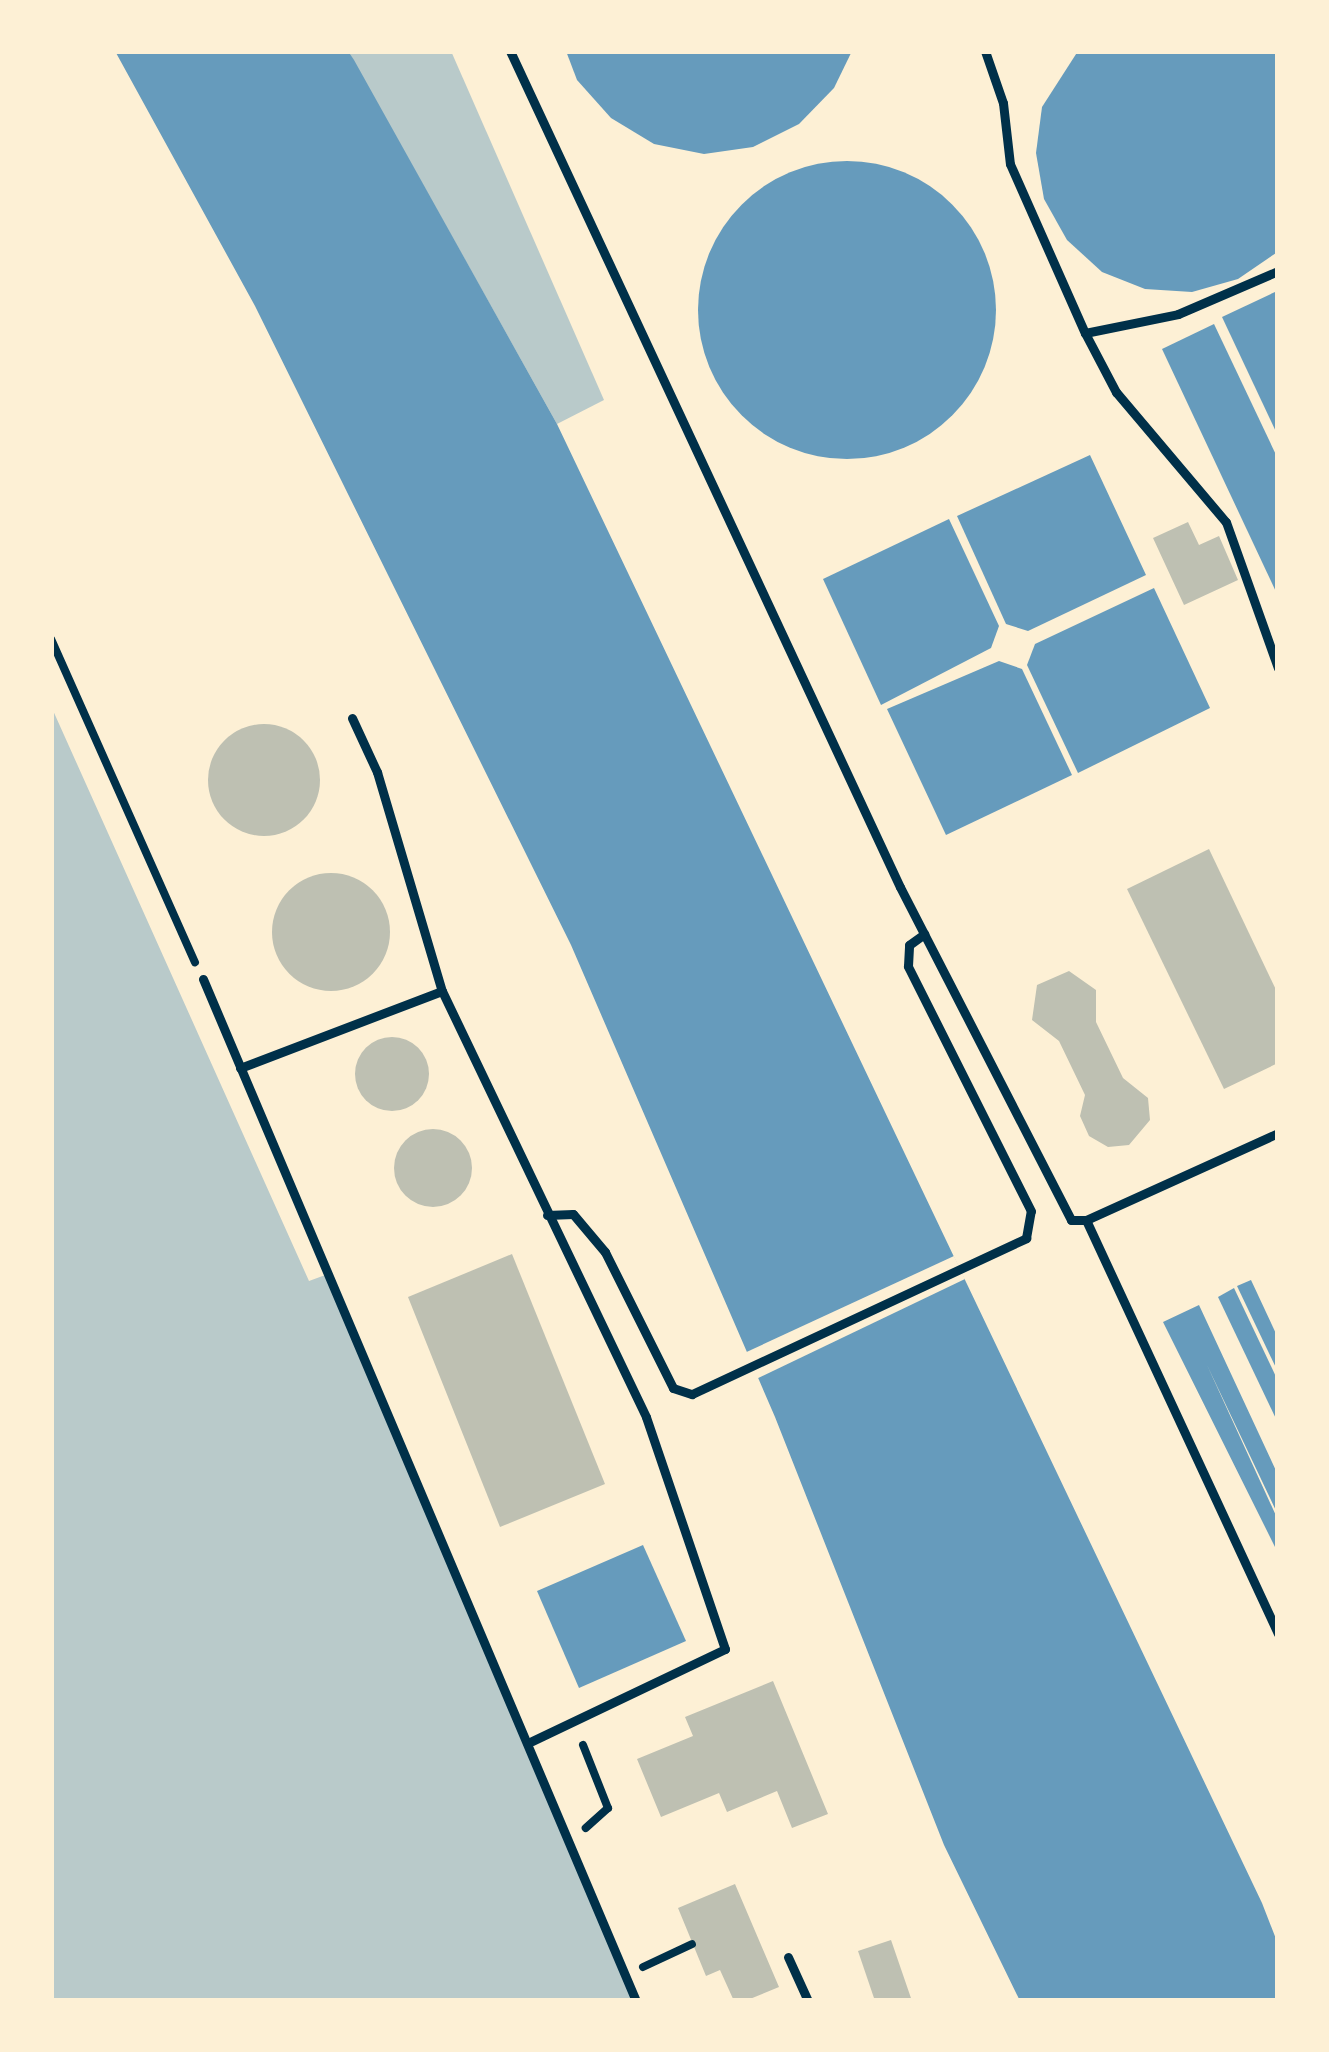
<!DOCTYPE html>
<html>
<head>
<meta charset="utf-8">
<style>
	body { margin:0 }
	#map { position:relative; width:1329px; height:2052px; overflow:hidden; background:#fdf0d5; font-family:Overpass,sans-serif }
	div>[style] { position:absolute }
	.green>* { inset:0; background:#b9caca }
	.water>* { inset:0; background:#669bbc }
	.round { border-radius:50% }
	.pier>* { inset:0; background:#fdf0d5 }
	.building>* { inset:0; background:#bec0b2 }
	.path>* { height:8px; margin:-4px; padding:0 4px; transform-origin:4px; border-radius:4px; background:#003049 }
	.service>* { height:9px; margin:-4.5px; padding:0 4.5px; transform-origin:4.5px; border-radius:4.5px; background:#003049 }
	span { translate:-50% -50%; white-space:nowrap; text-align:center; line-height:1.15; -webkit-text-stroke:9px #fdf0d5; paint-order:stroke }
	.frame { position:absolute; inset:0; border:54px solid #fdf0d5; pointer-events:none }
</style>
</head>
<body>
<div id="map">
	<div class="green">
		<div style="clip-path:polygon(348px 51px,451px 51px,604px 400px,557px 424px)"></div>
		<div style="clip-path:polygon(51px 706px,309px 1281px,328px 1274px,636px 2001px,51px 2001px)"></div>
	</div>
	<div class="water">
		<div style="clip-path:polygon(115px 51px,348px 51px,354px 60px,557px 424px,1262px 1903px,1278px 1944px,1278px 2001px,1020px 2001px,944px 1845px,775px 1417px,571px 945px,255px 306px)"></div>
		<div style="clip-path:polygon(566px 51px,852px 51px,834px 88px,799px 124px,753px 147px,704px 154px,654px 144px,611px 118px,577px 80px)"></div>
		<div style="clip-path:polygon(1078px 51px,1278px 51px,1276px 253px,1238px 279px,1192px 292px,1145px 289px,1102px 272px,1067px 240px,1044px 199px,1036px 153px,1042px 107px)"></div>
		<div class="round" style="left:698px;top:161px;width:298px;height:298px"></div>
		<div style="clip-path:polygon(1275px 292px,1278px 297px,1278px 436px,1222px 317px)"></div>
		<div style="clip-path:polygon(1214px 324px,1278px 459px,1278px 596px,1162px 349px)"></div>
		<div style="clip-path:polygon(1090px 455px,1146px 575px,1028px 631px,1006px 624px,957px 516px)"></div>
		<div style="clip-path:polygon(949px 519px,999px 626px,991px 648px,881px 705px,823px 579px)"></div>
		<div style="clip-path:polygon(1154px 588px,1210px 708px,1078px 773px,1027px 665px,1035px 644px)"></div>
		<div style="clip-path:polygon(999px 661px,1022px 669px,1072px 775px,946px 835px,887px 709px)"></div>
		<div style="clip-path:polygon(1251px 1280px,1278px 1338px,1278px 1372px,1237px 1286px)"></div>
		<div style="clip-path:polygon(1234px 1288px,1278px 1381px,1278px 1423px,1218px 1297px)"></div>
		<div style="clip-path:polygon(1199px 1305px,1278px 1475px,1278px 1515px,1207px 1365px,1278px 1520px,1278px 1553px,1163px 1322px)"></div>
		<div style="clip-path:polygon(643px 1545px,686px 1641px,579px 1688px,537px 1591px)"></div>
	</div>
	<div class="pier">
		<div style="clip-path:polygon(954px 1256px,965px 1279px,752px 1381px,740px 1355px)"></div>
	</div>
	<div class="building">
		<div style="clip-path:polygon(1188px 522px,1199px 545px,1219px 536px,1238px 580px,1184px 605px,1153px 538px)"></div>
		<div class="round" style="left:208px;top:724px;width:112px;height:112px"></div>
		<div style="clip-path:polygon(1209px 849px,1278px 994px,1278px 1063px,1224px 1089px,1127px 889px)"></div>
		<div class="round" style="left:272px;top:873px;width:118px;height:118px"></div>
		<div style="clip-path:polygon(1069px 971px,1096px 990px,1096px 1022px,1123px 1078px,1148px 1098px,1150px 1120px,1129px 1145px,1108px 1147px,1089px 1136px,1080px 1116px,1085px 1095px,1059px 1041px,1032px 1020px,1037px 985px)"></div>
		<div class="round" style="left:355px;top:1037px;width:74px;height:74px"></div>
		<div class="round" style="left:394px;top:1129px;width:78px;height:78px"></div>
		<div style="clip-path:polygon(512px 1254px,605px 1484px,500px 1527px,408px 1297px)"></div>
		<div style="clip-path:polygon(773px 1681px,828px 1814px,792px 1828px,777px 1791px,727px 1812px,719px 1793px,661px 1817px,637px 1759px,693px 1736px,685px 1717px)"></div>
		<div style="clip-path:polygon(735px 1884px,779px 1987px,745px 2001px,734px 2001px,720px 1970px,706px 1976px,678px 1908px)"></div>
		<div style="clip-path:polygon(891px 1940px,912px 2001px,875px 2001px,858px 1951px)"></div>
	</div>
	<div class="path">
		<div style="left:51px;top:639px;width:354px;rotate:66deg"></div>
		<div style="left:583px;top:1745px;width:68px;rotate:68.4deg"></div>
		<div style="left:608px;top:1808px;width:30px;rotate:138deg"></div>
		<div style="left:643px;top:1967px;width:54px;rotate:-25.1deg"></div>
	</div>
	<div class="service">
		<div style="left:510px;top:51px;width:922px;rotate:64.99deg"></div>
		<div style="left:900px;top:887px;width:374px;rotate:62.8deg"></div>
		<div style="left:1071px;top:1220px;width:15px"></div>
		<div style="left:985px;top:51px;width:55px;rotate:70.9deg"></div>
		<div style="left:1003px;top:103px;width:61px;rotate:83.5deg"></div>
		<div style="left:1010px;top:164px;width:185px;rotate:66.1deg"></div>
		<div style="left:1085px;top:333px;width:67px;rotate:62.3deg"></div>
		<div style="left:1116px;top:392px;width:170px;rotate:49.8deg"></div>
		<div style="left:1226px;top:522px;width:155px;rotate:70.4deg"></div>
		<div style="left:1085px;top:333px;width:95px;rotate:-11.5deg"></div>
		<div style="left:1178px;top:314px;width:109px;rotate:-23.3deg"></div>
		<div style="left:352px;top:718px;width:60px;rotate:65.2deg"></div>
		<div style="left:377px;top:772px;width:228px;rotate:73.5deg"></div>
		<div style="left:203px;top:979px;width:1110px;rotate:67.04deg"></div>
		<div style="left:240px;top:1068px;width:216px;rotate:-20.9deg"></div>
		<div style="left:442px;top:991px;width:472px;rotate:64.4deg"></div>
		<div style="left:646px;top:1417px;width:245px;rotate:71.2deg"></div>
		<div style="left:725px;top:1649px;width:214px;rotate:154.5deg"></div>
		<div style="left:1278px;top:1133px;width:211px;rotate:155.6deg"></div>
		<div style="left:1086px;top:1220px;width:456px;rotate:65.1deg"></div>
		<div style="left:547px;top:1215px;width:26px;rotate:-2deg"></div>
		<div style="left:573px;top:1214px;width:50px;rotate:49.9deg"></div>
		<div style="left:605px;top:1252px;width:152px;rotate:63.4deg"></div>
		<div style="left:673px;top:1388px;width:20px;rotate:18deg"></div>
		<div style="left:692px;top:1394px;width:369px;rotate:-25deg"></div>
		<div style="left:1026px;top:1238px;width:27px;rotate:-80deg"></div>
		<div style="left:1031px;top:1211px;width:274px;rotate:-116.7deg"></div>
		<div style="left:908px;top:966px;width:21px;rotate:-87deg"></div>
		<div style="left:909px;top:945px;width:19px;rotate:-36deg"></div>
		<div style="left:788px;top:1957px;width:48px;rotate:65.6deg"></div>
	</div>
	<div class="frame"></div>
</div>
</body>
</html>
